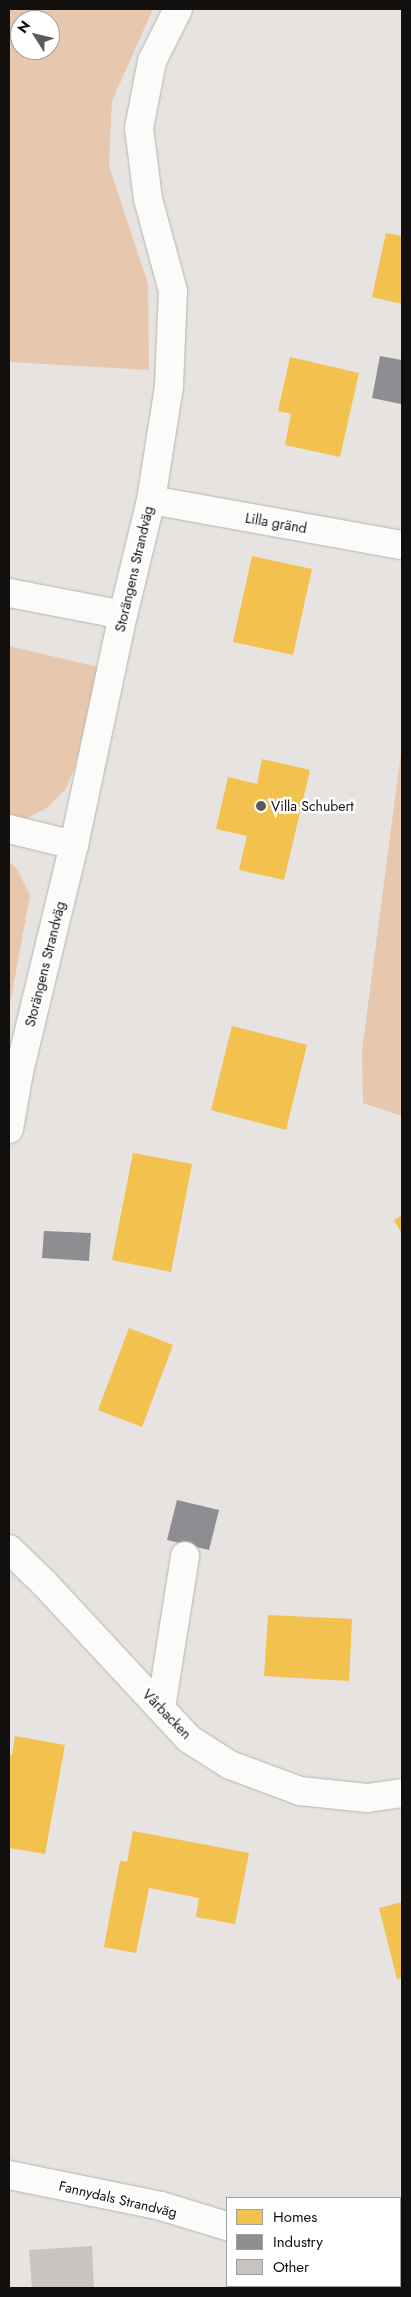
<!DOCTYPE html>
<html>
<head>
<meta charset="utf-8">
<style>
	body { margin:0 }
	#map { position:relative; width:411px; height:2297px; overflow:hidden; background:#e7e3e0; font-family:Jost,sans-serif }
	div>[style] { position:absolute }
	.green>* { inset:0; background:#e7c8ae }
	.homes>* { inset:0; background:#f2c14e }
	.industry>* { inset:0; background:#8d8d92 }
	.building>* { inset:0; background:#c8c4c2 }
	.roads { filter:drop-shadow(0 0 1px #b7b4b2) drop-shadow(0 0 1px #b7b4b2) }
	.minor>* { height:28px; margin:-14px; padding:0 14px; transform-origin:14px; border-radius:14px; background:#fbfbfa }
	.dots>* { width:14px; height:14px; translate:-50% -50%; box-sizing:border-box; border:2px solid #fff; border-radius:50% }
	span { translate:-50% -50%; white-space:nowrap; text-align:center; line-height:1.15; -webkit-text-stroke:5px #fff; paint-order:stroke }
	.street-label { font-size:14px; color:#12100e }
	.poi-label { font-size:14px; color:#12100e }
	.left { translate:0 -50%; text-align:left }
	.frame { position:absolute; inset:0; border:10px solid #12100e; pointer-events:none }
	.legend { position:absolute; left:226px; top:2197px; width:175px; height:90px; box-sizing:border-box; background:#fff; border:1px solid #a09f9f; margin:0; padding:6px 9px; list-style:none; font-size:15px; color:#12100e }
	.legend li { display:flex; align-items:center; gap:10px; height:25px }
	.legend b { width:25px; border:1px solid #a09f9f }
	.north { position:absolute; left:10px; top:10px; width:50px; height:50px; box-sizing:border-box; background:#fff; border:1px solid #a09f9f; border-radius:50%; rotate:306deg; font-size:14px; font-weight:700; line-height:20px; text-align:center; color:#12100e }
	.north::after { content:''; display:block; margin:auto; width:18px; height:22px; background:#5d5a58; clip-path:polygon(50% 0,100% 100%,50% 72%,0 100%) }
</style>
</head>
<body>
<div id="map">
	<div class="green">
		<div style="clip-path:polygon(evenodd,11px 9px,153px 9px,112px 101px,109px 166px,148px 284px,149px 370px,9px 362px,9px 11px,11px 9px,20px 20px,50px 20px,50px 50px,20px 50px,20px 20px)"></div>
		<div style="clip-path:polygon(9px 646px,98px 667px,75px 767px,65px 790px,47px 808px,25px 819px,9px 816px)"></div>
		<div style="clip-path:polygon(402px 745px,402px 1116px,363px 1103px,362px 1051px)"></div>
		<div style="clip-path:polygon(9px 861px,17px 869px,30px 895px,9px 1010px)"></div>
		<div style="clip-path:polygon(402px 2254px,402px 2288px,272px 2288px,274px 2286px,400px 2286px,400px 2255px)"></div>
	</div>
	<div class="homes">
		<div style="clip-path:polygon(386px 233px,402px 236px,402px 304px,372px 297px)"></div>
		<div style="clip-path:polygon(290px 357px,359px 373px,340px 457px,285px 445px,291px 414px,278px 411px)"></div>
		<div style="clip-path:polygon(252px 556px,312px 569px,293px 655px,233px 642px)"></div>
		<div style="clip-path:polygon(262px 759px,310px 770px,284px 880px,239px 870px,247px 836px,216px 829px,228px 777px,257px 784px)"></div>
		<div style="clip-path:polygon(232px 1026px,307px 1045px,286px 1130px,211px 1110px)"></div>
		<div style="clip-path:polygon(133px 1153px,192px 1164px,171px 1272px,112px 1260px)"></div>
		<div style="clip-path:polygon(402px 1215px,402px 1234px,394px 1220px)"></div>
		<div style="clip-path:polygon(129px 1328px,173px 1345px,142px 1427px,98px 1410px)"></div>
		<div style="clip-path:polygon(268px 1615px,352px 1619px,349px 1681px,264px 1676px)"></div>
		<div style="clip-path:polygon(15px 1736px,65px 1745px,45px 1854px,9px 1848px,9px 1754px,12px 1755px)"></div>
		<div style="clip-path:polygon(133px 1831px,249px 1853px,235px 1924px,196px 1917px,199px 1898px,149px 1888px,136px 1953px,104px 1947px,120px 1861px,127px 1862px)"></div>
		<div style="clip-path:polygon(402px 1902px,402px 1978px,397px 1979px,379px 1908px)"></div>
	</div>
	<div class="industry">
		<div style="clip-path:polygon(380px 356px,402px 360px,401px 404px,372px 398px)"></div>
		<div style="clip-path:polygon(44px 1231px,91px 1233px,89px 1261px,42px 1258px)"></div>
		<div style="clip-path:polygon(177px 1500px,219px 1510px,209px 1550px,167px 1540px)"></div>
	</div>
	<div class="building">
		<div style="clip-path:polygon(92px 2246px,94px 2288px,32px 2288px,29px 2250px)"></div>
	</div>
	<div class="roads">
		<div class="minor">
			<div style="left:151px;top:500px;width:255px;rotate:10.2deg"></div>
			<div style="left:9px;top:593px;width:116px;rotate:10.9deg"></div>
			<div style="left:9px;top:829px;width:67px;rotate:13.8deg"></div>
			<div style="left:9px;top:1129px;width:58px;rotate:-80deg"></div>
			<div style="left:19px;top:1072px;width:234px;rotate:-76.4deg"></div>
			<div style="left:74px;top:845px;width:235px;rotate:-78deg"></div>
			<div style="left:123px;top:615px;width:118px;rotate:-76.3deg"></div>
			<div style="left:151px;top:500px;width:115px;rotate:-81deg"></div>
			<div style="left:169px;top:386px;width:95px;rotate:-87.6deg"></div>
			<div style="left:173px;top:291px;width:95px;rotate:-105.2deg"></div>
			<div style="left:148px;top:199px;width:72px;rotate:-97.2deg"></div>
			<div style="left:139px;top:128px;width:68px;rotate:-79deg"></div>
			<div style="left:152px;top:61px;width:58px;rotate:-63.4deg"></div>
			<div style="left:9px;top:1549px;width:49px;rotate:44.2deg"></div>
			<div style="left:44px;top:1583px;width:213px;rotate:47.1deg"></div>
			<div style="left:189px;top:1739px;width:49px;rotate:32.4deg"></div>
			<div style="left:230px;top:1765px;width:75px;rotate:20.4deg"></div>
			<div style="left:300px;top:1791px;width:67px;rotate:6deg"></div>
			<div style="left:367px;top:1798px;width:35px;rotate:-8deg"></div>
			<div style="left:161px;top:1708px;width:154px;rotate:-81deg"></div>
			<div style="left:9px;top:2175px;width:155px;rotate:11.5deg"></div>
			<div style="left:161px;top:2206px;width:69px;rotate:16.9deg"></div>
			<div style="left:400px;top:2221px;width:2px"></div>
		</div>
	</div>
	<div class="dots">
		<div style="left:261px;top:806px;background:#5d5a58"></div>
	</div>
	<div class="street-label">
		<span style="left:276px;top:523px;rotate:10deg">Lilla gränd</span>
		<span style="left:134px;top:569px;rotate:-77deg">Storängens Strandväg</span>
		<span style="left:45px;top:964px;rotate:-76deg">Storängens Strandväg</span>
		<span style="left:167px;top:1714px;rotate:46deg">Vårbacken</span>
		<span style="left:118px;top:2199px;rotate:13deg">Fannydals Strandväg</span>
	</div>
	<div class="poi-label">
		<span class="left" style="left:271px;top:806px">Villa Schubert</span>
	</div>
	<div class="frame"></div>
	<ul class="legend">
	<li><b style="height:14px;background:#f2c14e"></b>Homes</li>
	<li><b style="height:14px;background:#8d8d92"></b>Industry</li>
	<li><b style="height:14px;background:#c8c4c2"></b>Other</li>
	</ul>
	<div class="north">N</div>
</div>
</body>
</html>
